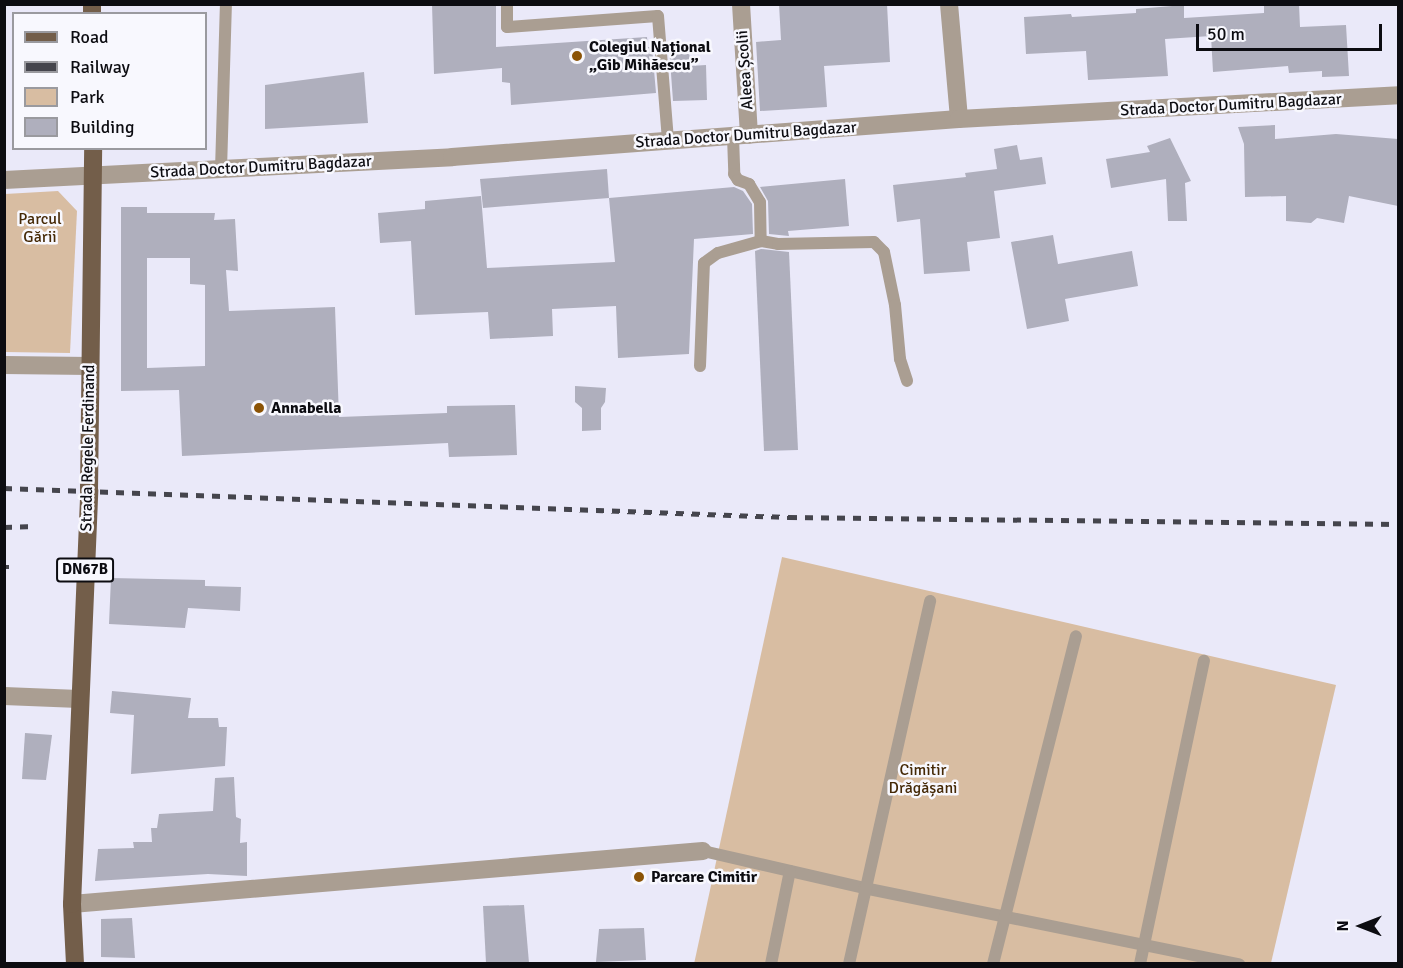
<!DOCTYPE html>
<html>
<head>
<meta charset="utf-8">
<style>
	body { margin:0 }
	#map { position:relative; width:1403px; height:968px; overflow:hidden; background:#eae9f9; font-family:Signika,sans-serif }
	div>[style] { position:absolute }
	.green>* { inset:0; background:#d8bda2 }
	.building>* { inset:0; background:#afafbd }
	.service>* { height:12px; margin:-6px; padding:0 6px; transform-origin:6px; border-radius:6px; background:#aa9e92 }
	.minor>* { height:18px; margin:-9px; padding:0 9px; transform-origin:9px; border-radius:9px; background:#aa9e92 }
	.tertiary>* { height:18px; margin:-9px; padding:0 9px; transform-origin:9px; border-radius:9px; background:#aa9e92 }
	.primary>* { height:18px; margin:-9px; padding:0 9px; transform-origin:9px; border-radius:9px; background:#735e4a }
	.rail>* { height:4.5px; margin-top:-2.25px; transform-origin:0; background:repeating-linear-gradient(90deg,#45454d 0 8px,transparent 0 16px) }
	.dots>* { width:16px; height:16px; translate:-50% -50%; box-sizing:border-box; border:3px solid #f8f8fe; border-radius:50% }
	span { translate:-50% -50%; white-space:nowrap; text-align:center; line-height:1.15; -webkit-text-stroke:5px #f8f8fe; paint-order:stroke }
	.shield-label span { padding:2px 4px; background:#f8f8fe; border:2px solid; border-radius:4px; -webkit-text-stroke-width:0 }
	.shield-label { font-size:15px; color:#0c0c11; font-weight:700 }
	.poi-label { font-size:16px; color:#0c0c11; font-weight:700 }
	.left { translate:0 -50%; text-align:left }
	.street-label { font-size:16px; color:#0c0c11 }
	.park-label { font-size:16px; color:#452906 }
	.frame { position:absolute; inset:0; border:6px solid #0c0c11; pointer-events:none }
	.legend { position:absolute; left:12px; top:12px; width:195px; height:138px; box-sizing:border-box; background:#f8f8fe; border:2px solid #9a9a9f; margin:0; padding:8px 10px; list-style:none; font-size:18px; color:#0c0c11 }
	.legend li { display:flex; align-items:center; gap:12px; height:30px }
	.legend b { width:30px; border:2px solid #9a9a9f }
	.north { position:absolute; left:1331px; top:896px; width:60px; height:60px; -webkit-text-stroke:4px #f8f8fe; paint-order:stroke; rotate:270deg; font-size:16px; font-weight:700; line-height:24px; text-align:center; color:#0c0c11 }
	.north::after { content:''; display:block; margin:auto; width:21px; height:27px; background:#0c0c11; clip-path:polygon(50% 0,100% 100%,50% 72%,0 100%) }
	.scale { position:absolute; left:1196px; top:24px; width:186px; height:27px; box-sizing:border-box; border:3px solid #0c0c11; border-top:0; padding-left:8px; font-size:18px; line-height:21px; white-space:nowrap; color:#0c0c11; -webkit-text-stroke:4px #f8f8fe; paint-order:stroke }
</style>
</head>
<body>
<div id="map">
	<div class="green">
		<div style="clip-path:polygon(58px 191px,77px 211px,70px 353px,5px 352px,5px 194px)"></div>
		<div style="clip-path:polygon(782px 557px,1336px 685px,1271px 963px,694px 964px)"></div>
	</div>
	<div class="building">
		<div style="clip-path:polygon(432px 4px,496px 4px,496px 47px,647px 37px,648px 47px,652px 47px,656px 93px,511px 105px,510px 83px,502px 82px,502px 68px,434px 74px)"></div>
		<div style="clip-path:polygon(779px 4px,887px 4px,890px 62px,824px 66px,827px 107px,760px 111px,756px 42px,781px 40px)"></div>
		<div style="clip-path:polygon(1264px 4px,1299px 4px,1300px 27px,1346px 25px,1349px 76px,1322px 77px,1322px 71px,1289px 73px,1288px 66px,1213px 72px,1211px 36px,1165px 39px,1168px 76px,1088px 80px,1086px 51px,1026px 54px,1024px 17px,1071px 14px,1072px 17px,1136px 13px,1136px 9px,1184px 5px,1184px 18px,1264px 13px)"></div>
		<div style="clip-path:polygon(689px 45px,690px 66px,706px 65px,707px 100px,673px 101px,669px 46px)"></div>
		<div style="clip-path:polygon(364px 72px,368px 123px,265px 129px,265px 85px)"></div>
		<div style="clip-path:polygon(1275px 125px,1275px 139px,1336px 134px,1398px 139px,1398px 206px,1349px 196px,1344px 223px,1317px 218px,1311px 223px,1286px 221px,1286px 196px,1245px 197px,1244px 144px,1238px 127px)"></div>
		<div style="clip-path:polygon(1170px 138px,1191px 181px,1185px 183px,1187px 221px,1168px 221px,1166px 179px,1111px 188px,1106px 159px,1150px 152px,1147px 146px)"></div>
		<div style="clip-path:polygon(1017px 145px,1020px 160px,1042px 157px,1046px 184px,994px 191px,1000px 238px,967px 242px,970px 271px,924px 274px,920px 219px,897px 222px,893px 185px,966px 177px,965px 173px,997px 169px,994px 149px)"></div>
		<div style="clip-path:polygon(607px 169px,609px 198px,483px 208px,480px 179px)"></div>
		<div style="clip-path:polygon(845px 179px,849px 226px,788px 231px,789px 236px,769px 234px,768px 201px,760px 187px)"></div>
		<div style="clip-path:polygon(734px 187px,743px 191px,752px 204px,753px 234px,694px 239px,689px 354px,618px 358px,616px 306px,552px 309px,553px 336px,490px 339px,488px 312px,415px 315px,411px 241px,380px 243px,378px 213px,425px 209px,425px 201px,481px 196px,487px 268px,615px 262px,609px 198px)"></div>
		<div style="clip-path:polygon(evenodd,121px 207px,147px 207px,147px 213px,215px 213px,214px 220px,235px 219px,238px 271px,226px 270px,229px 311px,335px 307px,339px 417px,447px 413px,447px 406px,515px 405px,517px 455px,449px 457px,448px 443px,182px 456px,179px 390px,121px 391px,121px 207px,147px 258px,190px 258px,190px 284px,205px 285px,205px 366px,147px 368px,147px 258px)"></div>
		<div style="clip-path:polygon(1053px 235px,1058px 264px,1132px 251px,1138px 286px,1065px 299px,1069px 321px,1027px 329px,1011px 242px)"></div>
		<div style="clip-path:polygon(761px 249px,789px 252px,798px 450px,764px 451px,755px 251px)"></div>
		<div style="clip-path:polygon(575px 386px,606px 388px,605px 402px,601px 408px,601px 430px,582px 431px,582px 408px,575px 402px)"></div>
		<div style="clip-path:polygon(111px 578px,205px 580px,205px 586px,241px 587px,240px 611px,188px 608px,185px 628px,109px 624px)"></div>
		<div style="clip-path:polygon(112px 691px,191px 698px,188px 718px,218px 718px,219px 727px,227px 727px,225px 766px,131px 774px,134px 715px,110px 713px)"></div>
		<div style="clip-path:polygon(25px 733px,52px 735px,46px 780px,22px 779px)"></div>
		<div style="clip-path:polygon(234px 777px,236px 817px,241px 819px,240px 843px,247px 842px,247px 876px,208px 874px,95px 881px,98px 849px,134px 848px,133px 842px,152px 842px,151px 828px,157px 828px,159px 814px,213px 811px,215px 778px)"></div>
		<div style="clip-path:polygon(524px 905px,529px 963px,486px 963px,483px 906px)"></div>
		<div style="clip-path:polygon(132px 918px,135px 958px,101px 957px,101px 919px)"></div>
		<div style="clip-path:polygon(644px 928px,646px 960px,596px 962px,599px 929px)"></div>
	</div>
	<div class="service">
		<div style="left:507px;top:4px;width:23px;rotate:90deg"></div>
		<div style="left:507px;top:27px;width:151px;rotate:-4.2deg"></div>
		<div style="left:658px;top:16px;width:125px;rotate:85.4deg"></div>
		<div style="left:733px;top:136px;width:38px;rotate:88deg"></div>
		<div style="left:734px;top:174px;width:7px;rotate:56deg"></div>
		<div style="left:738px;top:180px;width:12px;rotate:20deg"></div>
		<div style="left:749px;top:184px;width:21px;rotate:59deg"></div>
		<div style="left:760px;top:202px;width:39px;rotate:89deg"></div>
		<div style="left:761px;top:241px;width:17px;rotate:10deg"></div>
		<div style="left:778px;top:244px;width:96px;rotate:-1.2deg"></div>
		<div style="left:874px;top:242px;width:14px;rotate:45deg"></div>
		<div style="left:884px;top:252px;width:54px;rotate:78.3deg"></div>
		<div style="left:895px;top:305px;width:54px;rotate:84.7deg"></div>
		<div style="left:900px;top:359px;width:23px;rotate:72deg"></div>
		<div style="left:221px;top:170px;width:166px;rotate:-88.3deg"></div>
		<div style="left:700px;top:366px;width:103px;rotate:-87.8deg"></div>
		<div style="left:704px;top:263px;width:17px;rotate:-36deg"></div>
		<div style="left:718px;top:253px;width:45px;rotate:-15.6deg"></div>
		<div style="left:703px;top:851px;width:165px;rotate:12.9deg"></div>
		<div style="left:864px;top:888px;width:383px;rotate:11.5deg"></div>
		<div style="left:771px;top:964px;width:95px;rotate:-78.5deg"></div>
		<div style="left:849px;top:964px;width:372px;rotate:-77.4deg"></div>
		<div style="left:993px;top:964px;width:338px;rotate:-75.8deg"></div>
		<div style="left:1140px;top:964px;width:310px;rotate:-78.1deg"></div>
	</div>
	<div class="minor">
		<div style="left:741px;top:4px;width:131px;rotate:86.5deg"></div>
		<div style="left:949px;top:4px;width:115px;rotate:85deg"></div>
		<div style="left:4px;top:180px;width:449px;rotate:-2.9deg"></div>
		<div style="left:452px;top:157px;width:508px;rotate:-4.29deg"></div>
		<div style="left:959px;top:119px;width:440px;rotate:-3.1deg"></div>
		<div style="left:4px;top:696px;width:75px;rotate:2.3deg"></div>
		<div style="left:72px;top:904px;width:633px;rotate:-4.8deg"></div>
	</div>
	<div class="tertiary">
		<div style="left:4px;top:365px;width:86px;rotate:0.7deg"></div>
	</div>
	<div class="primary">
		<div style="left:92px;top:4px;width:10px;rotate:90deg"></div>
		<div style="left:75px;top:964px;width:60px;rotate:-92.9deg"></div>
		<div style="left:72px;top:904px;width:414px;rotate:-87.6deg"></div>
		<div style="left:89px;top:490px;width:342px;rotate:-89.3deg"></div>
	</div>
	<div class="rail">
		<div style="left:4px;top:488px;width:786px;rotate:2.12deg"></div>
		<div style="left:789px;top:517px;width:609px;rotate:0.66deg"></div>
		<div style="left:4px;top:527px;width:31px;rotate:-2deg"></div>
		<div style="left:4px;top:567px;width:5px"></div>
	</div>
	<div class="dots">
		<div style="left:577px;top:56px;background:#8b5306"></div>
		<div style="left:259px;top:408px;background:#8b5306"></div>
		<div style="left:639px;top:877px;background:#8b5306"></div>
	</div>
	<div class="shield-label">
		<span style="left:85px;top:570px">DN67B</span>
	</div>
	<div class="poi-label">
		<span class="left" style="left:589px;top:56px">Colegiul Național<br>„Gib Mihăescu”</span>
		<span class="left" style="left:271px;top:408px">Annabella</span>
		<span class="left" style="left:651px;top:877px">Parcare Cimitir</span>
	</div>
	<div class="street-label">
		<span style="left:745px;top:70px;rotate:-94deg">Aleea Școlii</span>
		<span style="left:1231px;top:105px;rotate:-3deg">Strada Doctor Dumitru Bagdazar</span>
		<span style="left:746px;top:135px;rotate:-4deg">Strada Doctor Dumitru Bagdazar</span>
		<span style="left:261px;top:167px;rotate:-3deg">Strada Doctor Dumitru Bagdazar</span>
		<span style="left:88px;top:448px;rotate:-89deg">Strada Regele Ferdinand</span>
	</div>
	<div class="park-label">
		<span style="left:40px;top:228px">Parcul<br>Gării</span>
		<span style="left:923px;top:779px">Cimitir<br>Drăgășani</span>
	</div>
	<div class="frame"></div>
	<ul class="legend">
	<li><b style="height:8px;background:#735e4a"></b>Road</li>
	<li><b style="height:8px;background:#45454d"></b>Railway</li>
	<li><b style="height:16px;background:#d8bda2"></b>Park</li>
	<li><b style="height:16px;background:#afafbd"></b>Building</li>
	</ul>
	<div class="north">N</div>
	<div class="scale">50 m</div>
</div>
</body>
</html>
